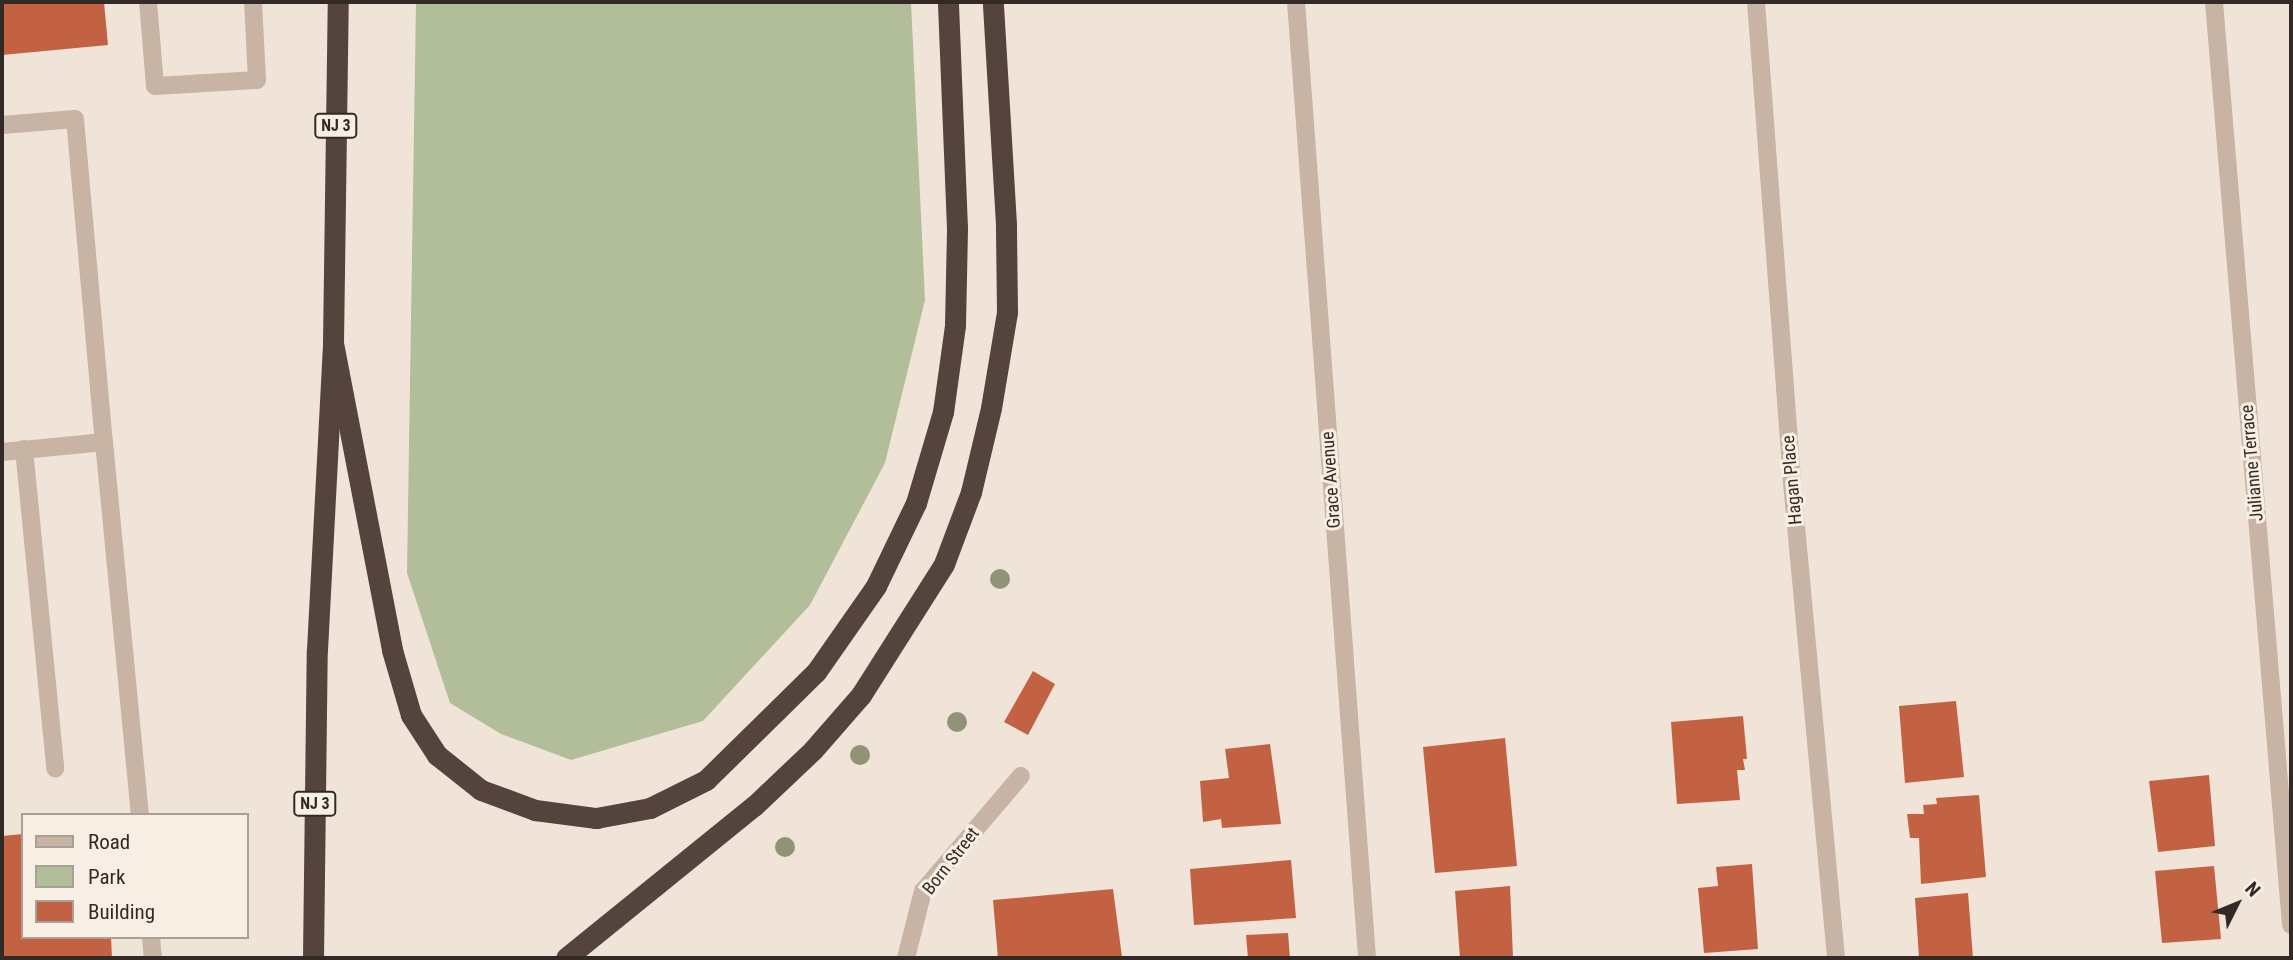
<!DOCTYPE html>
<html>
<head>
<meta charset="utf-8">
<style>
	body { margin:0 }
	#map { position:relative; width:2293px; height:960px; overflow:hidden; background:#f0e4d8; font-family:"Roboto Condensed",sans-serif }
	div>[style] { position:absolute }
	.green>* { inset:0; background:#b2be99 }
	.building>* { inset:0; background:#c36143 }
	.minor>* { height:18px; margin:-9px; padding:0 9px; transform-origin:9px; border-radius:9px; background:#c8b4a4 }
	.highway>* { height:21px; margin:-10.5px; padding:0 10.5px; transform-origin:10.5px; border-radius:10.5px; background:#54443d }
	.trees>* { width:20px; height:20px; margin:-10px; border-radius:50%; background:#919378 }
	span { translate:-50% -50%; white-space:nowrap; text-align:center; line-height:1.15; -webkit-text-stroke:6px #f8efe4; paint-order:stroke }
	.shield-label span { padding:2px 5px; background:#f8efe4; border:2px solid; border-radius:5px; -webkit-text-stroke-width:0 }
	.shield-label { font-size:16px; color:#332a26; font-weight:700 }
	.street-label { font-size:18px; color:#332a26 }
	.frame { position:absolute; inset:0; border:4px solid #332a26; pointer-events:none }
	.legend { position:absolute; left:21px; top:813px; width:228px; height:126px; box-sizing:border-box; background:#f8efe4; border:2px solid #a9a098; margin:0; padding:9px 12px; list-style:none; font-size:21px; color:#332a26 }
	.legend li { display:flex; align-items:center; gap:14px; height:35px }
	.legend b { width:35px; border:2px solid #a9a098 }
	.north { position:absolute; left:2202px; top:869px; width:70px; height:70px; -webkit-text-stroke:5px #f8efe4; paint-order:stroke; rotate:47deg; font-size:19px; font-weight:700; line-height:28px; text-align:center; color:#332a26 }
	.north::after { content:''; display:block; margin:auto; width:24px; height:32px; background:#332a26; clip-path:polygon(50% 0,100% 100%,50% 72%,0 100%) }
</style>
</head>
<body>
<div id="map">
	<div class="green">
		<div style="clip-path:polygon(416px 2px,911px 2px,925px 300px,885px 463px,810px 605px,703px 721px,571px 760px,501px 734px,450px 703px,407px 573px)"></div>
	</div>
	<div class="building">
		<div style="clip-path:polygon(2px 2px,104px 2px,108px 45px,2px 55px)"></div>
		<div style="clip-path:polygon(1033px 671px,1055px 684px,1028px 735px,1004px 722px)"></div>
		<div style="clip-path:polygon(1956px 701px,1964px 777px,1905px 783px,1899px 706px)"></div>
		<div style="clip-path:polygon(1743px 716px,1747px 759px,1743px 759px,1745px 770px,1737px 770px,1740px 800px,1677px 804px,1671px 722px)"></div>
		<div style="clip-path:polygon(1505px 738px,1517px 866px,1435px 873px,1423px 747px)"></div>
		<div style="clip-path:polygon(1270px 744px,1281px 824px,1222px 828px,1221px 819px,1203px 822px,1200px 781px,1229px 778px,1225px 749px)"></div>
		<div style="clip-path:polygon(2209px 775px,2215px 846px,2158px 852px,2149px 781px)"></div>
		<div style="clip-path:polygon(1979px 795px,1986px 877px,1921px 884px,1919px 838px,1910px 838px,1907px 814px,1924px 814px,1923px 805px,1937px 804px,1936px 798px)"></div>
		<div style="clip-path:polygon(23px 834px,23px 937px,111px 937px,112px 958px,2px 958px,2px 836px)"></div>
		<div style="clip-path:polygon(1291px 860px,1296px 918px,1194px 925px,1190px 869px)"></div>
		<div style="clip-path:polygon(1752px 864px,1758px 949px,1704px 953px,1698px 888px,1718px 886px,1716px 867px)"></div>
		<div style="clip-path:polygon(2214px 866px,2221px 939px,2162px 943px,2155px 871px)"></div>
		<div style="clip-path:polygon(1510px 886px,1513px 958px,1460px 958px,1455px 891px)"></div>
		<div style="clip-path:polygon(1113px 889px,1122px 957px,998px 958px,993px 900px)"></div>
		<div style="clip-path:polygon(1968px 893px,1973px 958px,1919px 958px,1915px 898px)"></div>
		<div style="clip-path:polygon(1288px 933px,1290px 958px,1248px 958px,1246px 935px)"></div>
	</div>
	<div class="minor">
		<div style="left:148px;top:2px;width:84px;rotate:85.2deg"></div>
		<div style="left:155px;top:86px;width:102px;rotate:-3.4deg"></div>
		<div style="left:257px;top:80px;width:78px;rotate:-92.9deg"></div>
		<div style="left:1296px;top:2px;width:959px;rotate:85.75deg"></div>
		<div style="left:1756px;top:2px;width:471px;rotate:85.7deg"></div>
		<div style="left:1791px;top:472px;width:488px;rotate:84.7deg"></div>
		<div style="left:2214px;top:2px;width:926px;rotate:85.23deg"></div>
		<div style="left:2px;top:125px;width:73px;rotate:-4.7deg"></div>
		<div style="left:75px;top:119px;width:324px;rotate:84.9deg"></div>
		<div style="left:104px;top:442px;width:102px;rotate:174.4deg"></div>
		<div style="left:104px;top:442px;width:375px;rotate:84.5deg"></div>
		<div style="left:24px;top:449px;width:321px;rotate:84.4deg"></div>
		<div style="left:151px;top:937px;width:21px;rotate:85deg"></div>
		<div style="left:906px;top:958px;width:69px;rotate:-75.8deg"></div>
		<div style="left:923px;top:891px;width:151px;rotate:-49.6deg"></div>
	</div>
	<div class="highway">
		<div style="left:333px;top:343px;width:313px;rotate:79.1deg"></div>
		<div style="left:392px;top:650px;width:68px;rotate:73.7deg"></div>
		<div style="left:411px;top:715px;width:48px;rotate:57deg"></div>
		<div style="left:437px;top:755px;width:56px;rotate:38.5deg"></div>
		<div style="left:481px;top:790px;width:58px;rotate:20.3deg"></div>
		<div style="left:535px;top:810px;width:62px;rotate:7.5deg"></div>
		<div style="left:596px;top:818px;width:55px;rotate:-10.5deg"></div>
		<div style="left:650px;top:808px;width:63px;rotate:-26.6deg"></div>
		<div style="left:706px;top:780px;width:154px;rotate:-44.5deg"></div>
		<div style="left:816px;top:672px;width:105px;rotate:-55.1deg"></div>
		<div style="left:876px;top:586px;width:92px;rotate:-64.3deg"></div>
		<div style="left:916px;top:503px;width:95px;rotate:-73.5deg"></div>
		<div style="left:943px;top:412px;width:88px;rotate:-82.1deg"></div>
		<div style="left:955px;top:325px;width:97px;rotate:-88.8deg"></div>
		<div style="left:957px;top:228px;width:226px;rotate:-92.3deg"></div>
		<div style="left:313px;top:958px;width:308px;rotate:-89.3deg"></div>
		<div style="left:317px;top:650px;width:307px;rotate:-87deg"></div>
		<div style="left:333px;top:343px;width:341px;rotate:-89.2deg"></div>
		<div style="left:566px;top:958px;width:242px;rotate:-39deg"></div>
		<div style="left:754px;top:806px;width:81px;rotate:-43.5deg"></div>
		<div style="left:813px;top:750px;width:73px;rotate:-48.9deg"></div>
		<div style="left:861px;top:695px;width:155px;rotate:-57.6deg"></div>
		<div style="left:944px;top:564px;width:77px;rotate:-69.4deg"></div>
		<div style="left:971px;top:492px;width:86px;rotate:-76.6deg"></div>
		<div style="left:991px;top:408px;width:97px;rotate:-80.5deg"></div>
		<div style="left:1007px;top:312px;width:88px;rotate:-90.7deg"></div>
		<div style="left:1006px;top:224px;width:222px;rotate:-93.4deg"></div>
	</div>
	<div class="trees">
		<div style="left:1000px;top:579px"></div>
		<div style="left:957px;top:722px"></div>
		<div style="left:860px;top:755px"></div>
		<div style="left:785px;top:847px"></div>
	</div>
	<div class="shield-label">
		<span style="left:336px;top:126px">NJ 3</span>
		<span style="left:315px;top:804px">NJ 3</span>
	</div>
	<div class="street-label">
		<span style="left:2252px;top:463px;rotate:-95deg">Julianne Terrace</span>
		<span style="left:1331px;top:480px;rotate:-94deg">Grace Avenue</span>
		<span style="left:1792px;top:480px;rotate:-95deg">Hagan Place</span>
		<span style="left:951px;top:861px;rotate:-52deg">Born Street</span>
	</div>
	<div class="frame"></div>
	<ul class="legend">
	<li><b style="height:9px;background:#c8b4a4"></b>Road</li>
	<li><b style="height:19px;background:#b2be99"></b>Park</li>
	<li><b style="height:19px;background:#c36143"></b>Building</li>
	</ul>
	<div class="north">N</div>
</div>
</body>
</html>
